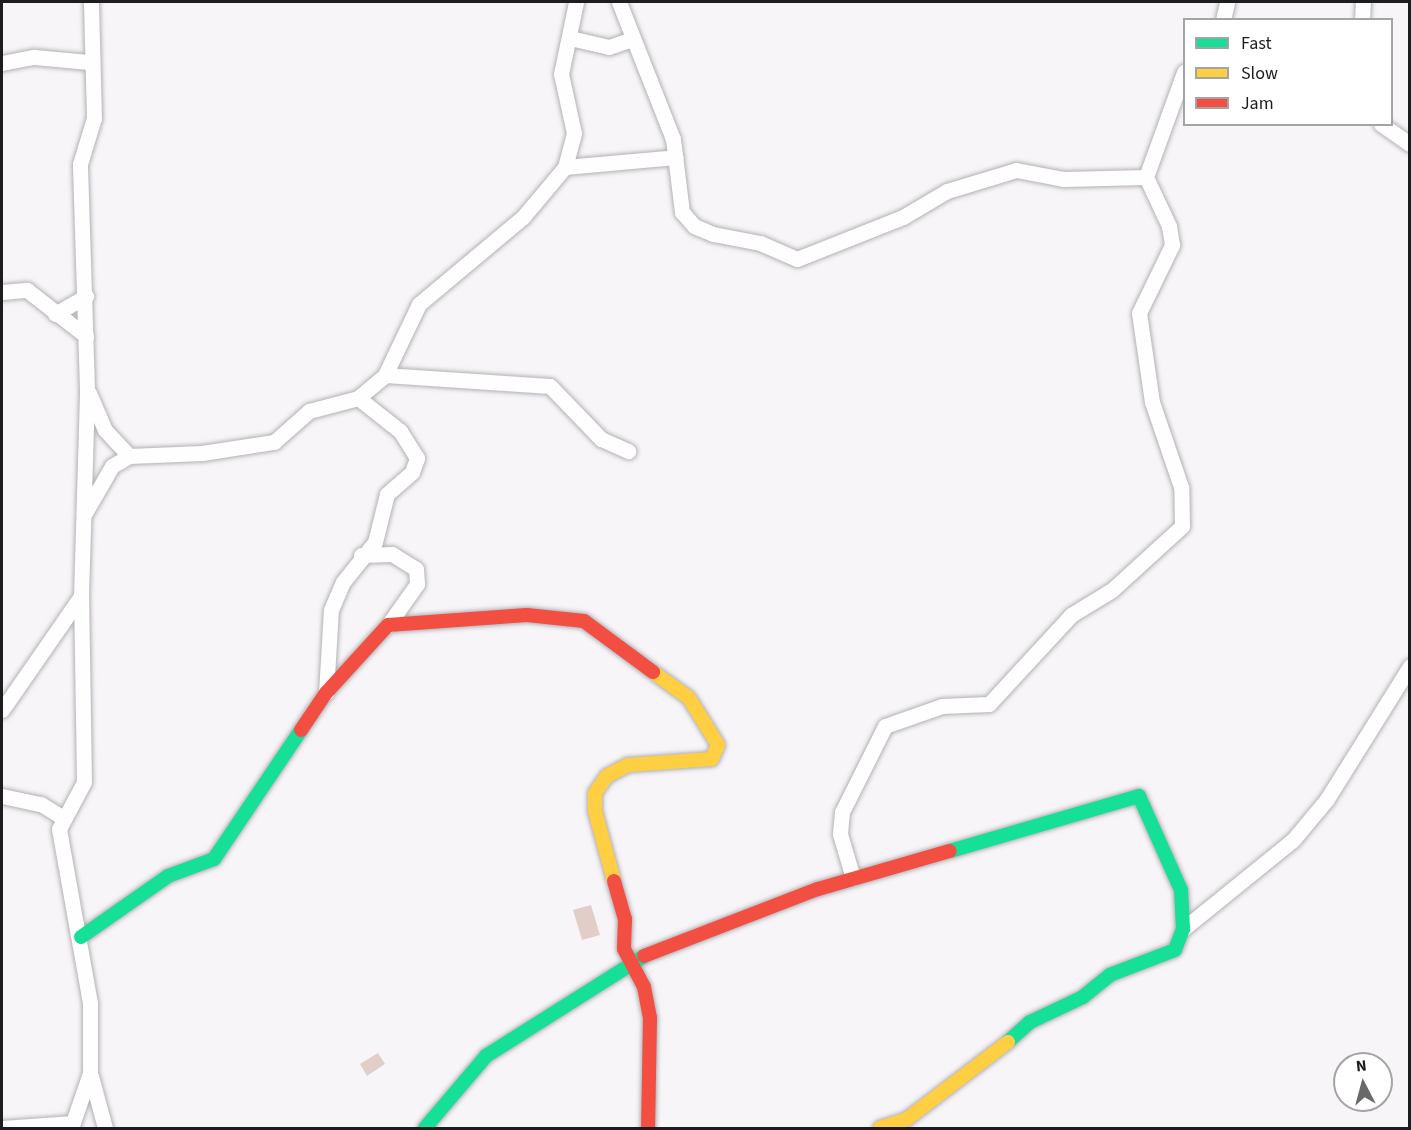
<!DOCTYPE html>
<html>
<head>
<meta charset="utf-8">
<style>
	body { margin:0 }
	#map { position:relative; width:1411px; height:1130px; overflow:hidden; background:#f8f5f9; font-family:"Source Sans 3",sans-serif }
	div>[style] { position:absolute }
	.building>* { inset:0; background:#e1cec8 }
	.roads { filter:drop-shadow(0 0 2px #b3b1b4) drop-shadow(0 0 2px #b3b1b4) }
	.street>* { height:15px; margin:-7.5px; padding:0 7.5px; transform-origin:7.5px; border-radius:7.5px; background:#fefefe }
	.fast>* { height:14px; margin:-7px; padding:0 7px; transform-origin:7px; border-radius:7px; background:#16e098 }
	.slow>* { height:14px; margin:-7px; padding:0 7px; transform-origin:7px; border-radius:7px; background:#ffcf43 }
	.jam>* { height:14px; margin:-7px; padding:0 7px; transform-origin:7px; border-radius:7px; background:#f24e42 }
	span { translate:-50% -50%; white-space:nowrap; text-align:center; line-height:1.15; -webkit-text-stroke:6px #fff; paint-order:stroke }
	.frame { position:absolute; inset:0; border:3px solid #1f1c1f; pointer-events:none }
	.legend { position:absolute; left:1183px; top:18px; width:210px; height:108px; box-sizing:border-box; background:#fff; border:2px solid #a5a4a5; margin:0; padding:8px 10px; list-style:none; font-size:18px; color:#1f1c1f }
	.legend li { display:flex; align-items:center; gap:12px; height:30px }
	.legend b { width:30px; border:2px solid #a5a4a5 }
	.north { position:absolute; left:1333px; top:1052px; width:60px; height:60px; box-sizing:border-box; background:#fff; border:2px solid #a5a4a5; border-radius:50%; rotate:354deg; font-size:16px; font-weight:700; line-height:24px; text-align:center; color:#1f1c1f }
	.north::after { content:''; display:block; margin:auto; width:21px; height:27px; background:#6b686b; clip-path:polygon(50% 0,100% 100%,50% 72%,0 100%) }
</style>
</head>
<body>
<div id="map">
	<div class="building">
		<div style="clip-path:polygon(591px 905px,600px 935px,582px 940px,573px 910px)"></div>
		<div style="clip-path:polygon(378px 1053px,385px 1064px,367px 1076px,360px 1064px)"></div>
	</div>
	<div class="roads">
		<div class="street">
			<div style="left:619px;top:2px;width:147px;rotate:68.5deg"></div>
			<div style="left:673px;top:139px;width:74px;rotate:83deg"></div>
			<div style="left:682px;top:212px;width:18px;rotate:49deg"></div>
			<div style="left:694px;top:226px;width:21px;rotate:23deg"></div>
			<div style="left:713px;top:234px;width:48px;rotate:10.8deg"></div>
			<div style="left:760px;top:243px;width:40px;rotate:23.4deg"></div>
			<div style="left:797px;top:259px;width:114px;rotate:-21.6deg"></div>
			<div style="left:903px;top:217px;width:51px;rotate:-30.6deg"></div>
			<div style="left:947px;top:191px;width:72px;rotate:-16.9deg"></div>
			<div style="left:1016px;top:170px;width:49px;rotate:10.6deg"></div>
			<div style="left:1064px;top:179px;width:82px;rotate:-1.4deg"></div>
			<div style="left:1223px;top:20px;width:18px;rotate:-77deg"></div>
			<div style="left:1362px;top:20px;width:18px;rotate:-87deg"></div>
			<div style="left:570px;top:38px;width:40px;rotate:13deg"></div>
			<div style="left:609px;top:47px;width:24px;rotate:-19deg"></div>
			<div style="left:2px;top:63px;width:33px;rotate:-11deg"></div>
			<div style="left:34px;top:57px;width:55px;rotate:5.2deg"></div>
			<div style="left:1381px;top:124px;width:35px;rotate:35deg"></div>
			<div style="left:565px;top:167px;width:111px;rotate:-5.1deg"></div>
			<div style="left:2px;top:292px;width:25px;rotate:-5deg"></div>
			<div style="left:27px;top:290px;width:75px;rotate:37.9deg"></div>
			<div style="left:55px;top:314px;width:36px;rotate:-30deg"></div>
			<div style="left:385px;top:375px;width:165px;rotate:3.8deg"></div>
			<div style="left:550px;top:386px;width:74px;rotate:46.1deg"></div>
			<div style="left:601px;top:439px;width:30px;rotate:24deg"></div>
			<div style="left:89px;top:393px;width:40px;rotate:66.6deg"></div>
			<div style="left:105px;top:430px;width:35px;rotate:47deg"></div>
			<div style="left:85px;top:513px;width:54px;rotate:-60.1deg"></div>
			<div style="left:112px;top:466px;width:20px;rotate:-30deg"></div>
			<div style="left:129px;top:456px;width:73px;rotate:-2.4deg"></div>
			<div style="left:202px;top:453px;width:73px;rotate:-8.7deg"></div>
			<div style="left:274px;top:442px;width:47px;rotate:-41.5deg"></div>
			<div style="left:309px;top:411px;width:51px;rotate:-14.9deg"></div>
			<div style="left:358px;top:398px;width:35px;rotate:-40deg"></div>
			<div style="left:385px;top:375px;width:79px;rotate:-64.4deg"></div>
			<div style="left:419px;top:304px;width:136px;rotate:-39.9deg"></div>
			<div style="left:523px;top:217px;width:65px;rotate:-50deg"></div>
			<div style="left:565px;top:167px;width:35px;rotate:-75deg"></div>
			<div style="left:574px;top:133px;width:60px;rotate:-102.4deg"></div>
			<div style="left:561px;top:74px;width:74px;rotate:-78.2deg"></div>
			<div style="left:361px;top:555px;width:31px;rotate:-2deg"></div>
			<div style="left:392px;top:554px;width:28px;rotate:32deg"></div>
			<div style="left:416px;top:569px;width:15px;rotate:86deg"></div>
			<div style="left:417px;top:584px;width:50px;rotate:125.3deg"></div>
			<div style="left:326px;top:693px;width:83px;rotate:-86.6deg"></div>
			<div style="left:331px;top:610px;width:30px;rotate:-67deg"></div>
			<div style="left:343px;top:582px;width:51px;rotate:-51.3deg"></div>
			<div style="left:375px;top:542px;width:49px;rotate:-76deg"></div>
			<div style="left:387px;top:494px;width:33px;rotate:-41deg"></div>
			<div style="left:412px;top:472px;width:15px;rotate:-70deg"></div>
			<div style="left:417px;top:458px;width:32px;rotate:-122deg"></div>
			<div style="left:400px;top:431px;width:53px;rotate:-141.8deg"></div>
			<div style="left:2px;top:710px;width:139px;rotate:-55.3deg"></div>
			<div style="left:2px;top:796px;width:40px;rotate:12deg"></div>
			<div style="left:41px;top:804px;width:26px;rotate:32deg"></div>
			<div style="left:853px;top:878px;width:46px;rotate:-106.5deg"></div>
			<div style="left:840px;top:834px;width:22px;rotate:-85deg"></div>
			<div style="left:842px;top:812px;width:96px;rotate:-63.4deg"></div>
			<div style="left:885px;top:726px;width:60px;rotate:-19.3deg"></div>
			<div style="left:942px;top:706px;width:47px;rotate:-2.4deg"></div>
			<div style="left:989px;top:704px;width:121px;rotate:-47.3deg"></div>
			<div style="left:1071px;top:615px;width:48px;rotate:-31.4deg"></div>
			<div style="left:1112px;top:590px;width:95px;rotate:-42.4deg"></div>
			<div style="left:1182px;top:526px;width:39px;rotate:-91deg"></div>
			<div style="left:1181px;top:487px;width:90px;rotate:-108.8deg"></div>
			<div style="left:1152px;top:402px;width:90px;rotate:-98.3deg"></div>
			<div style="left:1139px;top:313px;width:76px;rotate:-64.1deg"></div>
			<div style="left:1172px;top:245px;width:19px;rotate:-99deg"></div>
			<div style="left:1169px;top:226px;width:54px;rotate:-115.1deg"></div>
			<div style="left:1146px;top:177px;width:112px;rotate:-70.1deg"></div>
			<div style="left:1183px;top:929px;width:141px;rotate:-39deg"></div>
			<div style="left:1293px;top:840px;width:53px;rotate:-50.3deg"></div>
			<div style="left:1327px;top:799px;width:157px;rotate:-58deg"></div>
			<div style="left:91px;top:1076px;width:54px;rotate:74.9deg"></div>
			<div style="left:2px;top:1128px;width:71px;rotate:-4deg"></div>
			<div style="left:71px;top:1128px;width:58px;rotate:-70.9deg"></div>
			<div style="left:90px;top:1073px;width:70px;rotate:-90deg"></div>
			<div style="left:90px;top:1003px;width:177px;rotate:-100.1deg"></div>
			<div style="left:59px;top:829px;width:53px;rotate:-62deg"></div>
			<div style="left:84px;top:782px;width:186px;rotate:-90.9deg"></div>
			<div style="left:81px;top:596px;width:207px;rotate:-88.3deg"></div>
			<div style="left:87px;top:389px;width:225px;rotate:-91.8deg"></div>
			<div style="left:80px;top:164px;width:48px;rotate:-73.1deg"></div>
			<div style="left:94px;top:118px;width:116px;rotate:-91.5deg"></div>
		</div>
		<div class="fast">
			<div style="left:950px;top:851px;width:197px;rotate:-16.2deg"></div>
			<div style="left:1139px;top:796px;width:103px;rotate:65.9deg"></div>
			<div style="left:1181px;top:890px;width:39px;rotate:87deg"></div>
			<div style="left:1183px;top:929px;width:22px;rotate:111deg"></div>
			<div style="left:1175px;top:950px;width:70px;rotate:159deg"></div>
			<div style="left:1110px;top:975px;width:35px;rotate:141deg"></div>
			<div style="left:1083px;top:997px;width:59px;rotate:154.7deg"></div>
			<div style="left:1030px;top:1022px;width:30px;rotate:138deg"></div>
			<div style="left:81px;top:937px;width:106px;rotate:-35deg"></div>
			<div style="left:168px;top:876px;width:49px;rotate:-20.3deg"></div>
			<div style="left:214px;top:859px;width:156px;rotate:-56deg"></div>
			<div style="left:425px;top:1128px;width:94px;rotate:-49.7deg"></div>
			<div style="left:486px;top:1056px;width:187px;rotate:-32.3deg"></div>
		</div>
		<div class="slow">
			<div style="left:614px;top:881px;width:73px;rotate:-105.2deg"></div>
			<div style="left:595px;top:811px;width:18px;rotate:-90deg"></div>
			<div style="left:595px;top:793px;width:21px;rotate:-55deg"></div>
			<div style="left:607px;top:776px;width:24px;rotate:-28deg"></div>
			<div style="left:628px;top:765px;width:84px;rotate:-4.1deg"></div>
			<div style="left:712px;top:759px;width:15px;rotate:-67deg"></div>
			<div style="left:718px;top:745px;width:55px;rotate:-121.7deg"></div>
			<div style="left:689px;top:698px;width:44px;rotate:-144.2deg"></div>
			<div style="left:880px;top:1128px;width:28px;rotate:-18deg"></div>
			<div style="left:907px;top:1119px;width:127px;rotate:-37.3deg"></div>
		</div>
		<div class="jam">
			<div style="left:301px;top:730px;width:45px;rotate:-56deg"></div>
			<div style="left:326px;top:693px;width:92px;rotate:-47.6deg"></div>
			<div style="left:388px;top:625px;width:139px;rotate:-4.1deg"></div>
			<div style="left:527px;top:615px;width:57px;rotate:6deg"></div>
			<div style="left:584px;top:621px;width:86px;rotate:36.5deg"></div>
			<div style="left:614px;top:881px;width:40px;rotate:74deg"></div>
			<div style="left:625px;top:919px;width:30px;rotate:92deg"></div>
			<div style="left:624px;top:949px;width:43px;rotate:62.2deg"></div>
			<div style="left:644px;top:987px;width:32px;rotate:79deg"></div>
			<div style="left:650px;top:1018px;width:110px;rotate:91deg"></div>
			<div style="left:644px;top:956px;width:186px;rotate:-21.1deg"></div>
			<div style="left:818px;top:889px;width:137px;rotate:-16.1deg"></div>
		</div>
	</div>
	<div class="frame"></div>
	<ul class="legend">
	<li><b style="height:8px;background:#16e098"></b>Fast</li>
	<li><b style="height:8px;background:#ffcf43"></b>Slow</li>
	<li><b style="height:8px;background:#f24e42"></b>Jam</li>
	</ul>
	<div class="north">N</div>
</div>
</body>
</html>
